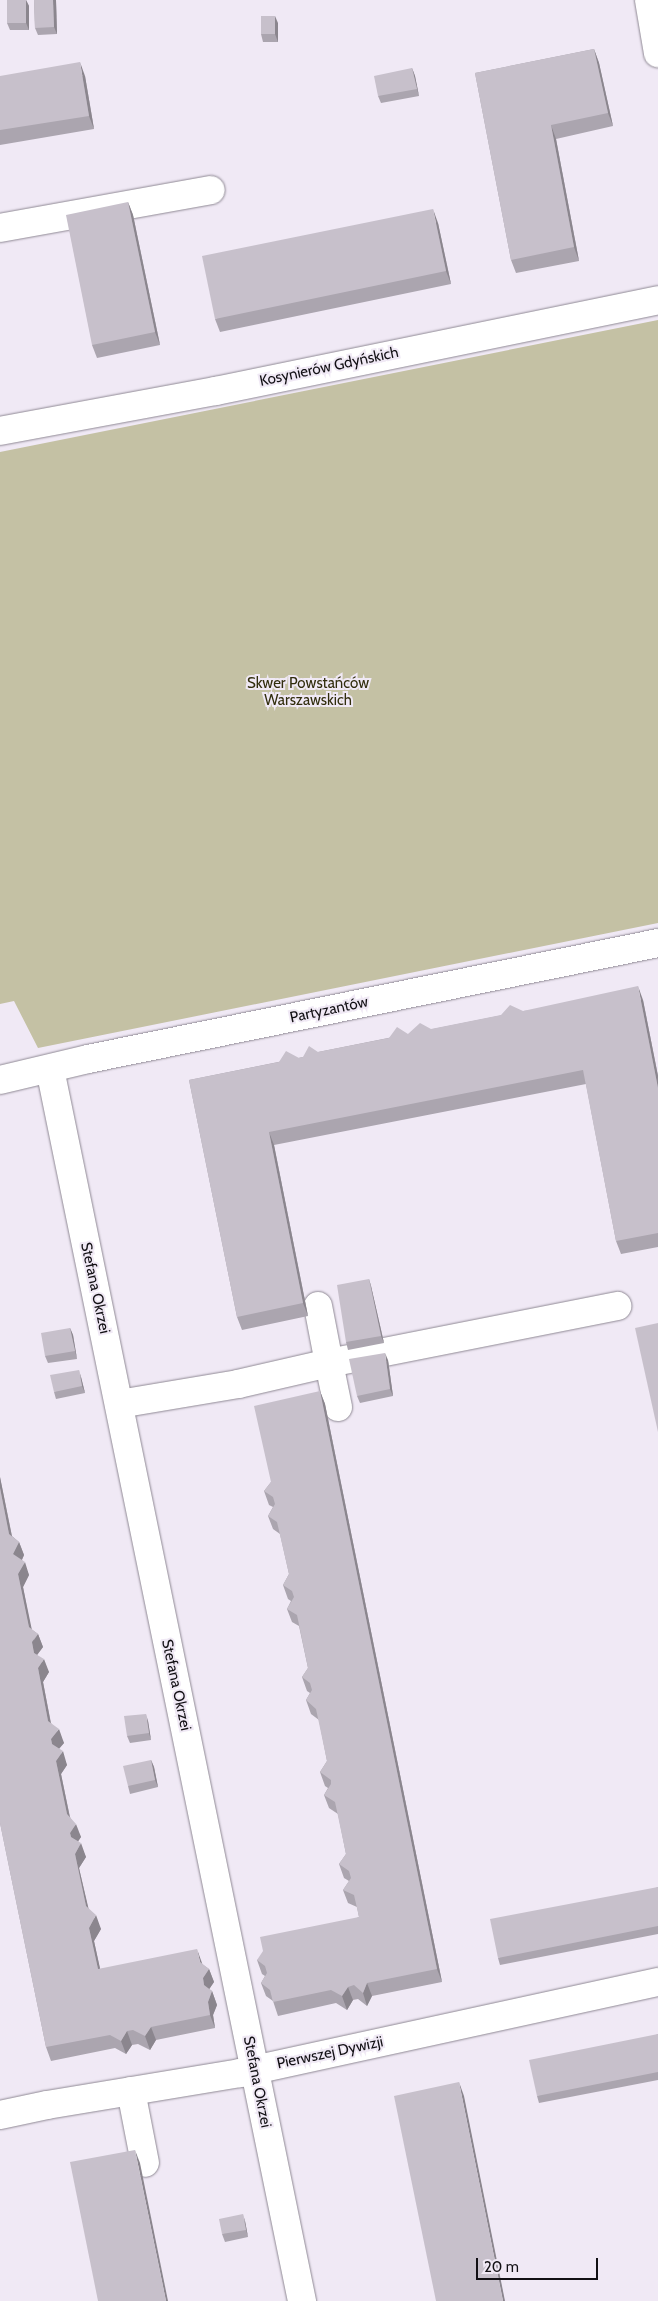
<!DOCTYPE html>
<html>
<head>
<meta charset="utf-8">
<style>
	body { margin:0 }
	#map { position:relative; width:658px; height:2301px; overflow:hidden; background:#f0e9f5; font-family:Cabin,sans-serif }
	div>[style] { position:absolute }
	.green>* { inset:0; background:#c4c1a4 }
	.roads { filter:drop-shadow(0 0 1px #8f8994) drop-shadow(0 0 1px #8f8994) }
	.minor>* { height:28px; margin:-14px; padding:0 14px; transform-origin:14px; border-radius:14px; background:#fff }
	.wall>* { inset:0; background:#aba5af }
	.shaded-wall>* { inset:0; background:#8b868e }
	.building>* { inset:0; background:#c7c0cb }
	span { translate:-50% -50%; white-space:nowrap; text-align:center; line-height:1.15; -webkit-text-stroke:4px #f0e9f5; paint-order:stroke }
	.street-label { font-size:15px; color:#121014 }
	.park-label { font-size:15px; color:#312d0d }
	.scale { position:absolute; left:476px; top:2258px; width:122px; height:22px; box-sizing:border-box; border:2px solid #121014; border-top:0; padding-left:6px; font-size:15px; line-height:18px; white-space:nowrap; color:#121014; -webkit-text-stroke:4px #f0e9f5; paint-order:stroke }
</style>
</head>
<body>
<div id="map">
	<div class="green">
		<div style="clip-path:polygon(658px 320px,658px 923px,38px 1048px,14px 1001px,0 1004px,0 452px)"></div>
	</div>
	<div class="roads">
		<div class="minor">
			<div style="left:649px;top:0;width:54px;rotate:80.4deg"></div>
			<div style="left:0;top:228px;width:214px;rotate:-10.2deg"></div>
			<div style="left:0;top:431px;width:220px;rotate:-10.5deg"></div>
			<div style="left:216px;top:391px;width:451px;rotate:-11.6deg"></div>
			<div style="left:50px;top:1069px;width:1258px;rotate:78.44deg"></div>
			<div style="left:0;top:1080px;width:90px;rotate:-13.4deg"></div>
			<div style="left:88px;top:1059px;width:582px;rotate:-11.5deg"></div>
			<div style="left:119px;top:1404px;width:121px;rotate:-9.5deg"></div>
			<div style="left:238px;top:1384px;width:93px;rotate:-13deg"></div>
			<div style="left:329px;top:1363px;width:58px;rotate:-100.9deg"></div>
			<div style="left:338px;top:1407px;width:45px;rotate:-101.6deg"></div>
			<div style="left:329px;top:1363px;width:294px;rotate:-11.2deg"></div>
			<div style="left:131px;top:2091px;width:73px;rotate:79deg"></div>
			<div style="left:0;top:2115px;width:48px;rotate:-12deg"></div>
			<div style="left:47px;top:2105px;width:196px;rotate:-9.4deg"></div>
			<div style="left:240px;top:2073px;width:428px;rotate:-12.3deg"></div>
		</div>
	</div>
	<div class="wall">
		<div style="clip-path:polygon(26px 0,29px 6px,29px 30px,10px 30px,7px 23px)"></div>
		<div style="clip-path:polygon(34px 0,56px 0,57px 34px,38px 35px,35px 28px)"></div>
		<div style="clip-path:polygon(278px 23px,278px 42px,263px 42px,261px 34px)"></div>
		<div style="clip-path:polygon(594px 49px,599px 63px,613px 126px,556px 139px,579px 261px,516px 273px,511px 260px,475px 73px)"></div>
		<div style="clip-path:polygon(412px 68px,415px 76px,419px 96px,381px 103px,378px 96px)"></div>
		<div style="clip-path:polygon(0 76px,85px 76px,94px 129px,0 145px)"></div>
		<div style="clip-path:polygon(128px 202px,133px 215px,160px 345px,97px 358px,92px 345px)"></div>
		<div style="clip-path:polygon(438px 223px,451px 284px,220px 332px,215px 319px)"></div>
		<div style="clip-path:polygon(643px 1000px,658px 1076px,658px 1247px,621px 1254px,616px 1241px,586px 1084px,274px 1145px,308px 1316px,242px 1330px,237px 1317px,189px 1080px,303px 1057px,318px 1052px,523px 1011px)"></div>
		<div style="clip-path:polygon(369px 1279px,371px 1286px,384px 1343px,348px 1350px,346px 1342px)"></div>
		<div style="clip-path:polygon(70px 1328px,73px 1335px,77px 1359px,48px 1363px,45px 1356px)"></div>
		<div style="clip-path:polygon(388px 1360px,393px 1396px,360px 1403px,357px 1396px)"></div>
		<div style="clip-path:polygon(81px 1377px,85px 1393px,56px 1399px,54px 1392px)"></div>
		<div style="clip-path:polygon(320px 1391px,325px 1404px,442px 1982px,372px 1996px,367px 2006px,358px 1999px,353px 2000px,347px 2010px,336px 2003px,278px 2016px,273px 2001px,266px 1996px,261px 1983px,265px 1976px,262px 1974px,257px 1960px,359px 1917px,357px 1907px,348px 1903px,343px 1890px,349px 1881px,344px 1878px,339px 1864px,346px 1854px,338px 1814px,329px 1808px,324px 1795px,328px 1788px,325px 1786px,320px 1772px,327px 1761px,319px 1720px,311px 1714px,306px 1700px,310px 1693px,307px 1691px,302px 1677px,308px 1668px,299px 1626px,292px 1622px,287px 1609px,291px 1601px,288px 1599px,283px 1585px,289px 1574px,280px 1534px,273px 1529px,268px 1516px,273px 1507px,269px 1505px,264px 1491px,271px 1482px)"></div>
		<div style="clip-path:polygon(0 1477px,12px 1536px,19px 1542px,24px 1555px,22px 1560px,29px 1575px,23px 1587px,31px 1629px,38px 1634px,43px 1647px,37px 1655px,49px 1672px,43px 1682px,51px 1723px,64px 1743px,59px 1749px,67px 1765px,61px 1774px,70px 1817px,81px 1837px,78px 1841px,86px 1857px,79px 1868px,88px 1908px,101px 1929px,94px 1941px,100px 1969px,202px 1964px,209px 1969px,214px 1982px,209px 1989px,212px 1991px,217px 2005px,213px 2015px,215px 2028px,156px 2040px,150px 2050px,138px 2044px,132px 2045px,126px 2054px,115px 2048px,51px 2061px,46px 2047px,0 1823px)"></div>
		<div style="clip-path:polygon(148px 1721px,151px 1740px,130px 1743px,127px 1736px)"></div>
		<div style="clip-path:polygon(151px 1760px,154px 1767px,158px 1787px,130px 1794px,128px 1786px)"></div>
		<div style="clip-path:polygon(658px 1887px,658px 1934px,500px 1965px,498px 1958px)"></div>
		<div style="clip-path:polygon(658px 2034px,658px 2080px,539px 2103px,537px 2096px)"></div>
		<div style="clip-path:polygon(245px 2221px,248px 2237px,225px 2242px,222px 2234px)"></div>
	</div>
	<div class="shaded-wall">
		<div style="clip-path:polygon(26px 0,29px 6px,29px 30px,26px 23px)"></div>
		<div style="clip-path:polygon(53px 0,56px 0,57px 34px,54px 27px)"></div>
		<div style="clip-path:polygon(275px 16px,278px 23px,278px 42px,275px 34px)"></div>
		<div style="clip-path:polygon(594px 49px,599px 63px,613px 126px,608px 113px)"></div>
		<div style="clip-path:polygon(80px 62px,85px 76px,94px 129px,89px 116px)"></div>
		<div style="clip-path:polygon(412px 68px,415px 76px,419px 96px,417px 89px)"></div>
		<div style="clip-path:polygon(551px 125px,556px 139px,579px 261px,574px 247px)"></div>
		<div style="clip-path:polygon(128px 202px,133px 215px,160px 345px,155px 332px)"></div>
		<div style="clip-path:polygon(433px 209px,438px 223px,451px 284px,446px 271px)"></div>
		<div style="clip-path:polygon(638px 986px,643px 1000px,658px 1076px,658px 1088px)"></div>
		<div style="clip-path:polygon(269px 1132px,274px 1145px,308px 1316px,303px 1303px)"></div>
		<div style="clip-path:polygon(369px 1279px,371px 1286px,384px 1343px,381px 1336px)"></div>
		<div style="clip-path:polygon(70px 1328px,73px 1335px,77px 1359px,75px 1351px)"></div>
		<div style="clip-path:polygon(385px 1353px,388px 1360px,393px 1396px,390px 1389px)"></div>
		<div style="clip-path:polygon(79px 1370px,81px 1377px,85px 1393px,82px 1386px)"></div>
		<div style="clip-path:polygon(320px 1391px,325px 1404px,442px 1982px,437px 1969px)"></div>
		<div style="clip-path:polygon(0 1477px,14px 1547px,9px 1534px,0 1488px)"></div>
		<div style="clip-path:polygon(19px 1542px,24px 1555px,18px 1568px,13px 1554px)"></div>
		<div style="clip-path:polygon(25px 1562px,29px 1575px,23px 1587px,34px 1640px,38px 1634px,43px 1647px,37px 1655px,34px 1653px,18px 1574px)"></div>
		<div style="clip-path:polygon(44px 1659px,49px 1672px,43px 1682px,53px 1735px,48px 1721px,38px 1668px)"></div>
		<div style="clip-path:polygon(146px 1714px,148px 1721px,151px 1740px,149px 1733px)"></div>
		<div style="clip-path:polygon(59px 1729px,64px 1743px,56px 1752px,52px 1744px,51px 1739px)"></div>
		<div style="clip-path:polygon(63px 1751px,67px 1765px,61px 1774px,72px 1828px,67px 1814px,56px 1761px)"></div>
		<div style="clip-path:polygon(151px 1760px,154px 1767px,158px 1787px,155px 1780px)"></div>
		<div style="clip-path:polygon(76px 1824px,81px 1837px,75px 1846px,71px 1837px,70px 1833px)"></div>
		<div style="clip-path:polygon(81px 1843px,86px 1857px,79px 1868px,91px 1919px,86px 1906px,75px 1854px)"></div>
		<div style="clip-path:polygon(96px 1915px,101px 1929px,94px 1941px,103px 1982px,98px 1969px,89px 1928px)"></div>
		<div style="clip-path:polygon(197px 1949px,202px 1963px,205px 1975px,200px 1962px)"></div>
		<div style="clip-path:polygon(209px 1969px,214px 1982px,208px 1991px,204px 1985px,203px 1978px)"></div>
		<div style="clip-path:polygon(367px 1983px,372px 1996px,367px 2006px,363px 1993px)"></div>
		<div style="clip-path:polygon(348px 1987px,353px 2000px,347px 2010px,342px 1996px)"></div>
		<div style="clip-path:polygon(212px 1991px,217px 2005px,213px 2015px,215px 2028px,210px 2015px,208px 2002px)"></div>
		<div style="clip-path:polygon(151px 2027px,156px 2040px,150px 2050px,145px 2036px)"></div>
		<div style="clip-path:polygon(127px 2031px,132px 2045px,126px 2054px,121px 2041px)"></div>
		<div style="clip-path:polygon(459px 2082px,464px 2096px,505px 2301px,503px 2301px)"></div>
		<div style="clip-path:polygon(135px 2150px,140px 2163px,168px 2301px,166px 2301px)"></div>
		<div style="clip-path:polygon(243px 2214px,245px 2221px,248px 2237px,246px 2230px)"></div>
	</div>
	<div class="building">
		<div style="clip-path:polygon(7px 0,26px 0,26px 23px,7px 23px)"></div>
		<div style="clip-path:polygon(34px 0,53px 0,54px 27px,35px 28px)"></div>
		<div style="clip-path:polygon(261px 16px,275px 16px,275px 34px,261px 34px)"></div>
		<div style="clip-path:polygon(594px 49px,608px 113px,551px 125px,574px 247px,511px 260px,475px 73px)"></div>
		<div style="clip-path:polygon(80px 62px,89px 116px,0 130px,0 76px)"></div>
		<div style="clip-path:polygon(412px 68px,417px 89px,378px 96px,374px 76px)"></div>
		<div style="clip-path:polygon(128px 202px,155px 332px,92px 345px,66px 215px)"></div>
		<div style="clip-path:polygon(433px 209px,446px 271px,215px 319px,202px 256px)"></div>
		<div style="clip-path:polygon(638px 986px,658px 1088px,658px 1233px,616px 1241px,583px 1070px,269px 1132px,303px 1303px,237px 1317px,189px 1080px,279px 1062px,286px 1051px,299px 1058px,303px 1057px,309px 1046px,318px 1052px,389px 1038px,397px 1027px,408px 1034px,420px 1023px,431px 1029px,501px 1015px,510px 1005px,523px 1011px)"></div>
		<div style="clip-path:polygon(369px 1279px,381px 1336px,346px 1342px,337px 1285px)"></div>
		<div style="clip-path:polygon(658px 1323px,658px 1432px,635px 1328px)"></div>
		<div style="clip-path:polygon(70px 1328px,75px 1351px,45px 1356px,41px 1333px)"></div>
		<div style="clip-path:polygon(385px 1353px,390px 1389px,357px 1396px,349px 1359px)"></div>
		<div style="clip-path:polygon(79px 1370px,82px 1386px,54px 1392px,50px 1375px)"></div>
		<div style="clip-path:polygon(320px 1391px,437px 1969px,367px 1983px,363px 1993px,354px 1985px,348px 1987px,342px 1996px,331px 1990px,273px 2002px,270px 1990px,261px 1983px,267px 1973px,265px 1966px,257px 1960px,263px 1951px,260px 1937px,359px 1917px,354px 1895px,343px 1890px,351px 1878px,349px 1871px,339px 1864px,346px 1854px,335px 1802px,324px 1795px,331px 1784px,331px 1780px,320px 1772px,327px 1761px,316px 1709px,306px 1700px,312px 1690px,310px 1683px,302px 1677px,308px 1668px,297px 1615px,287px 1609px,294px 1597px,292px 1591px,283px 1585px,289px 1574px,277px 1522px,268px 1516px,275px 1504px,273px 1497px,264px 1491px,271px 1482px,254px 1406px)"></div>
		<div style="clip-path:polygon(0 1488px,9px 1534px,19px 1542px,13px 1554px,25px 1562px,18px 1574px,29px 1627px,38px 1634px,32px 1642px,34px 1653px,44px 1659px,38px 1668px,48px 1721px,59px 1729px,51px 1739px,52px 1744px,63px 1751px,56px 1761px,67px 1814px,76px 1824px,70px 1833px,71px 1837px,81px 1843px,75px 1854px,86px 1906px,96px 1915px,89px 1928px,98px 1969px,197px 1949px,200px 1962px,209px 1969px,203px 1978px,204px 1985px,212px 1991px,208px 2002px,210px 2015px,151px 2027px,145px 2036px,133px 2030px,127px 2031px,121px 2041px,110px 2035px,46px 2047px,0 1823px)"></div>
		<div style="clip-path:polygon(146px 1714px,149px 1733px,127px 1736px,124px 1716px)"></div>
		<div style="clip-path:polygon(151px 1760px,155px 1780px,128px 1786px,123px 1766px)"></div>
		<div style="clip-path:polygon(658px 1887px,658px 1926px,498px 1958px,490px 1919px)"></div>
		<div style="clip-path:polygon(658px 2034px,658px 2072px,537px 2096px,529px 2060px)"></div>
		<div style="clip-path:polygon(459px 2082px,503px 2301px,436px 2301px,394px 2096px)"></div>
		<div style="clip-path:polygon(135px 2150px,166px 2301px,98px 2301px,70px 2162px)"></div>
		<div style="clip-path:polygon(243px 2214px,246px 2230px,222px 2234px,219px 2219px)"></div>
	</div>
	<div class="street-label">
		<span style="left:329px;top:367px;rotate:-12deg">Kosynierów Gdyńskich</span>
		<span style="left:329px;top:1010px;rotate:-12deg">Partyzantów</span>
		<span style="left:95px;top:1288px;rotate:78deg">Stefana Okrzei</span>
		<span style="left:176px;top:1685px;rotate:78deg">Stefana Okrzei</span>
		<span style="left:330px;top:2053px;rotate:-12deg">Pierwszej Dywizji</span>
		<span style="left:257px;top:2082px;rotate:79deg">Stefana Okrzei</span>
	</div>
	<div class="park-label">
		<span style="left:308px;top:692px">Skwer Powstańców<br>Warszawskich</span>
	</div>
	<div class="scale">20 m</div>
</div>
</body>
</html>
